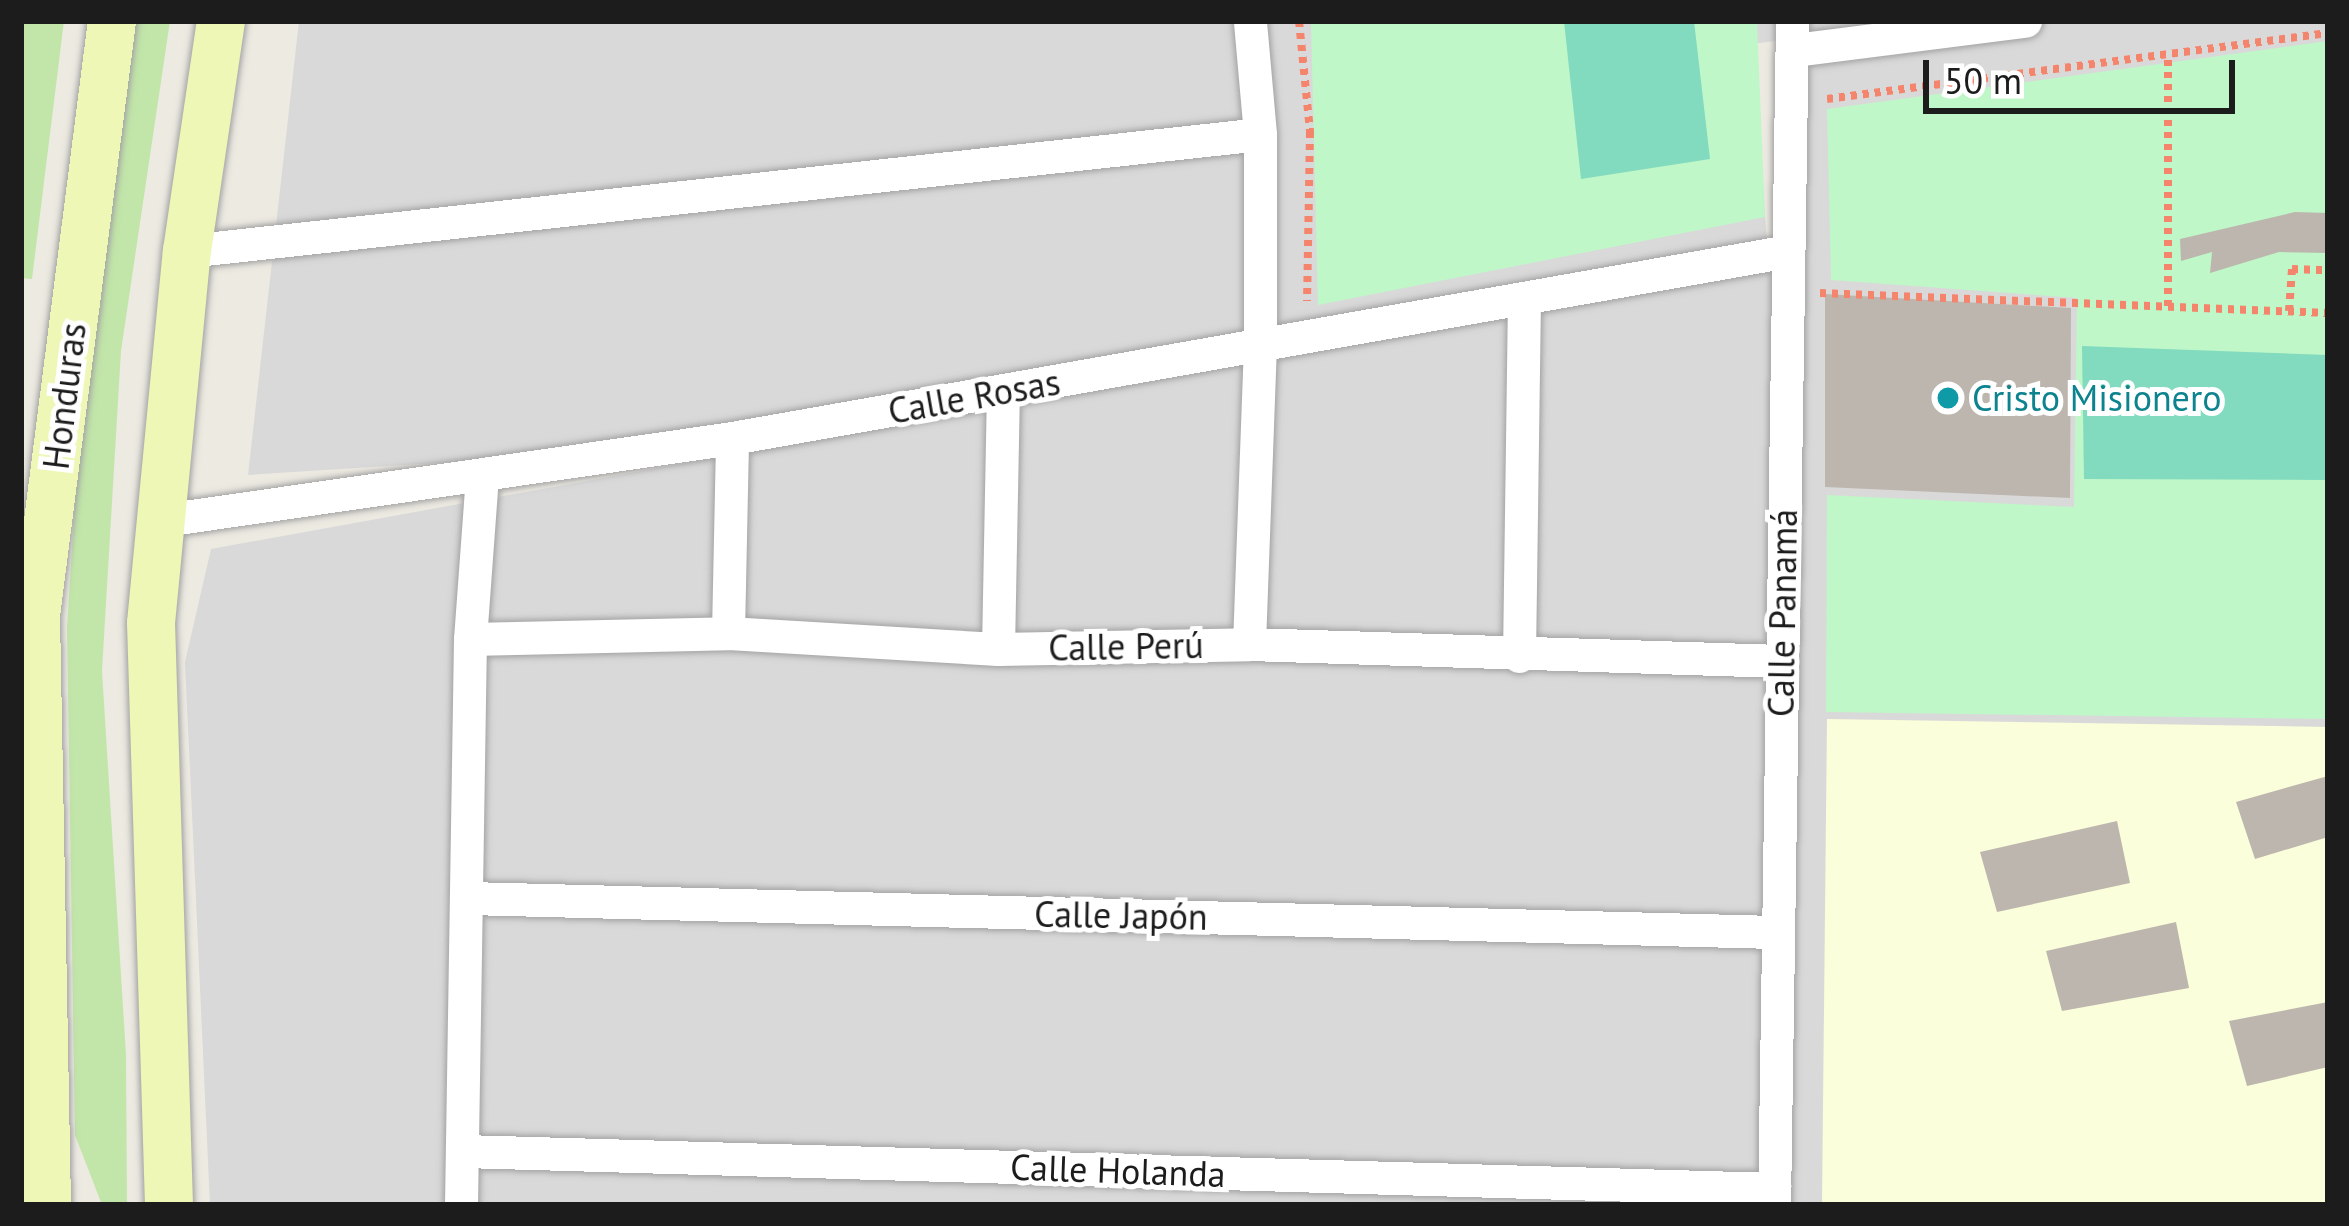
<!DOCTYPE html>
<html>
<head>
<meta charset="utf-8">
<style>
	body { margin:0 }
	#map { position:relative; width:2349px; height:1226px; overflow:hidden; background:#edeae2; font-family:"PT Sans",sans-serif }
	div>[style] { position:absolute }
	.residential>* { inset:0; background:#dad9d9 }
	.education>* { inset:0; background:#fbfeda }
	.grass>* { inset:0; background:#c2e6a9 }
	.park>* { inset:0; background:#bff7c8 }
	.pitch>* { inset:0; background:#82dabf }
	.building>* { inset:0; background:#bdb6ae }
	.path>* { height:8px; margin-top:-4px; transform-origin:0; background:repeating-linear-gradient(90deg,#f4846b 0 6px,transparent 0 12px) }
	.roads { filter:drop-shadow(0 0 3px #a3a3a3) drop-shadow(0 0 3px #a3a3a3) }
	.street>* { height:33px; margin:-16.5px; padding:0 16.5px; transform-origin:16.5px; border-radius:16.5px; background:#fff }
	.secondary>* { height:48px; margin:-24px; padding:0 24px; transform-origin:24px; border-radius:24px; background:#eef7b6 }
	.dots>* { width:33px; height:33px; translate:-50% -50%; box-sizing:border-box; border:6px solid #fff; border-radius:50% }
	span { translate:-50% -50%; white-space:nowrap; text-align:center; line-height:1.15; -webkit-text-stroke:10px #fff; paint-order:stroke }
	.street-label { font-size:36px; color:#1c1c1c }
	.culture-label { font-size:36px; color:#0d838f }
	.left { translate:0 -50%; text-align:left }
	.frame { position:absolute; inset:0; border:24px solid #1c1c1c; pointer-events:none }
	.scale { position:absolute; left:1923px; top:60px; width:312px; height:54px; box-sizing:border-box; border:6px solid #1c1c1c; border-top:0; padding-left:15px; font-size:36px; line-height:42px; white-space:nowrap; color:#1c1c1c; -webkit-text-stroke:9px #fff; paint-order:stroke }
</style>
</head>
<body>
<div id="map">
	<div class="residential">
		<div style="clip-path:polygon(299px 21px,1940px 21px,1751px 44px,1767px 241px,531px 457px,248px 475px)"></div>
		<div style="clip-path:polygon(2065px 21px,2328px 21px,2328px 1205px,210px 1205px,185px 662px,211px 549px,1777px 265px,1776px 57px)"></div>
	</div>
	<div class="education">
		<div style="clip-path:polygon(1827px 719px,2328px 727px,2328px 1205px,1822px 1205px)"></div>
	</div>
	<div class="grass">
		<div style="clip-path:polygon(21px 21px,64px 21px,32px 279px,21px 278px)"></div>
		<div style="clip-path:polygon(136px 21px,170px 21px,121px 351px,102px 671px,126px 1055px,127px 1205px,102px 1205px,75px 1135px,67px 628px,81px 404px)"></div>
	</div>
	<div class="park">
		<div style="clip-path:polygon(1311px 21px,1757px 21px,1765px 217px,1318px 305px)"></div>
		<div style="clip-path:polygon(2328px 41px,2328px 719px,1826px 712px,1827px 495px,2074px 507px,2077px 298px,1831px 280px,1827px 109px)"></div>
	</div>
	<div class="pitch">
		<div style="clip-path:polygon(1564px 21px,1694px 21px,1710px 159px,1581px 179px)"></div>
		<div style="clip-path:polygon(2082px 346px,2328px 355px,2328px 480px,2084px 479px)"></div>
	</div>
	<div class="building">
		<div style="clip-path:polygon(2295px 212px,2328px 213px,2328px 253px,2279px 252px,2210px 273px,2212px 252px,2181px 261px,2180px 239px)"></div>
		<div style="clip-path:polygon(1825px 294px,2071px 308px,2070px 498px,1825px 487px)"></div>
		<div style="clip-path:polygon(2328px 776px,2328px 837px,2255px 859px,2236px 802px)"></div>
		<div style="clip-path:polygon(2117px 821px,2130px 883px,1997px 912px,1980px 852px)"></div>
		<div style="clip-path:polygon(2176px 922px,2189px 988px,2062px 1011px,2046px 951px)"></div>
		<div style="clip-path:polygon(2328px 1002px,2328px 1067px,2247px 1086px,2229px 1021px)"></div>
	</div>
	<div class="path">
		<div style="left:1299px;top:21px;width:112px;rotate:84.3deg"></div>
		<div style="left:1310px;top:132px;width:169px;rotate:91deg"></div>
		<div style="left:1827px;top:99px;width:505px;rotate:-7.5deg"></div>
		<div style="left:1820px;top:293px;width:508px;rotate:2.25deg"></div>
		<div style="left:2168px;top:306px;width:252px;rotate:-90deg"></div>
		<div style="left:2289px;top:311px;width:42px;rotate:-85.9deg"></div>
		<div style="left:2292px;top:269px;width:36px;rotate:2deg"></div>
	</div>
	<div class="roads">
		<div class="street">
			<div style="left:1794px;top:50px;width:233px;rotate:-7.2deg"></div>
			<div style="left:187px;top:251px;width:1079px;rotate:-6.22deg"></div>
			<div style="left:157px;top:521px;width:581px;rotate:-8.21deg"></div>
			<div style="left:732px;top:438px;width:1072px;rotate:-10.04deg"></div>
			<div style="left:728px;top:633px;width:195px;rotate:-88.8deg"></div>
			<div style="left:470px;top:639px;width:258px;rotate:-1.3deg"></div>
			<div style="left:728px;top:633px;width:270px;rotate:3.4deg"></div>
			<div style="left:998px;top:649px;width:251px;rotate:-1.1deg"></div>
			<div style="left:1249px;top:644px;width:533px;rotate:1.83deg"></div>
			<div style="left:1249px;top:644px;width:298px;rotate:-87.9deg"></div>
			<div style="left:1260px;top:346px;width:212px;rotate:-90deg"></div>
			<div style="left:1260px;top:134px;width:113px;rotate:-95.1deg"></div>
			<div style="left:998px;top:649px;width:258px;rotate:-88.9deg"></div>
			<div style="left:1519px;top:656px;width:355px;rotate:-89.2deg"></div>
			<div style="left:468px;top:898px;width:1307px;rotate:1.49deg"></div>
			<div style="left:463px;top:1151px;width:1312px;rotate:1.66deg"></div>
			<div style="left:461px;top:1205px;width:566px;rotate:-89.09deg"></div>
			<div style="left:470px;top:639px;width:163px;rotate:-85.8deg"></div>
			<div style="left:1774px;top:1205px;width:1184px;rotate:-89.13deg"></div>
		</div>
		<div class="secondary">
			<div style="left:47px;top:1205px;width:590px;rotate:-91.07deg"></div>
			<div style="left:36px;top:615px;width:599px;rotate:-82.71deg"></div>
			<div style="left:169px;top:1205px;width:582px;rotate:-91.77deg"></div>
			<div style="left:151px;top:623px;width:374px;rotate:-84.5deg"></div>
			<div style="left:187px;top:251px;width:232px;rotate:-81.6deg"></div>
		</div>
	</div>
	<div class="dots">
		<div style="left:1948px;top:398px;background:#0f9aa8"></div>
	</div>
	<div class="street-label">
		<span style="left:64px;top:396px;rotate:-83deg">Honduras</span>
		<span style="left:974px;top:396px;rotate:-10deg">Calle Rosas</span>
		<span style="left:1782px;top:613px;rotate:-89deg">Calle Panamá</span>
		<span style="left:1126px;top:646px;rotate:-1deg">Calle Perú</span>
		<span style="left:1121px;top:915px;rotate:1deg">Calle Japón</span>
		<span style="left:1118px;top:1170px;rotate:2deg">Calle Holanda</span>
	</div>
	<div class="culture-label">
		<span class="left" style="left:1972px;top:398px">Cristo Misionero</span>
	</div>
	<div class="frame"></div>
	<div class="scale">50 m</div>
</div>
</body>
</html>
